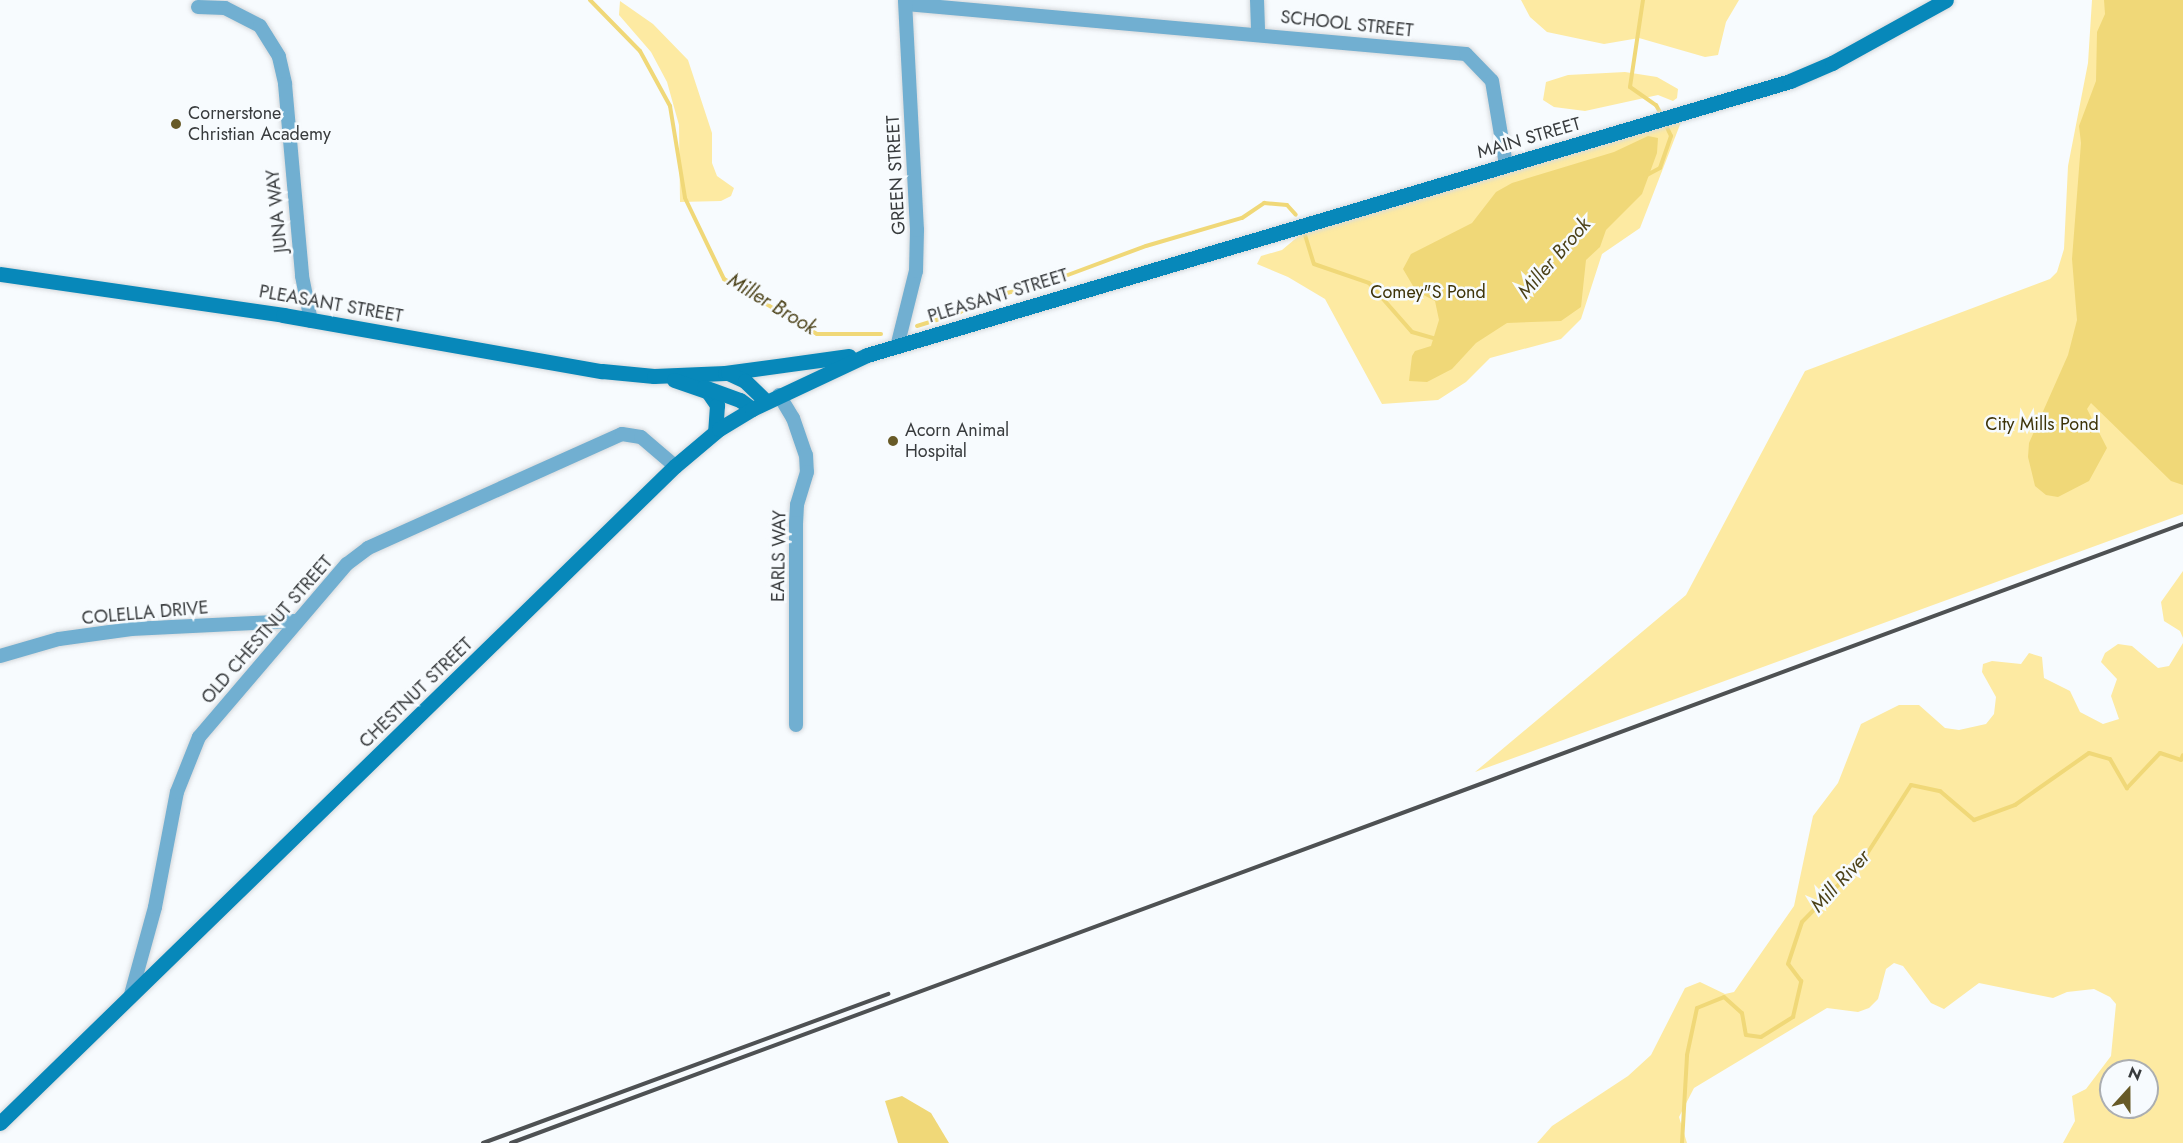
<!DOCTYPE html>
<html>
<head>
<meta charset="utf-8">
<style>
	body { margin:0 }
	#map { position:relative; width:2183px; height:1143px; overflow:hidden; background:#f7fbfe; font-family:Jost,sans-serif }
	div>[style] { position:absolute }
	.green>* { inset:0; background:#fdeaa2 }
	.water>* { inset:0; background:#f0d878 }
	.stream>* { height:4px; margin:-2px; padding:0 2px; transform-origin:2px; border-radius:2px; background:#f0d878 }
	.roads { filter:drop-shadow(0 0 2px #d5d8db) drop-shadow(0 0 2px #d5d8db) }
	.street>* { height:14px; margin:-7px; padding:0 7px; transform-origin:7px; border-radius:7px; background:#71afd1 }
	.secondary>* { height:15px; margin:-7.5px; padding:0 7.5px; transform-origin:7.5px; border-radius:7.5px; background:#0788ba }
	.rail>* { height:4px; margin:-2px; padding:0 2px; transform-origin:2px; border-radius:2px; background:#4e5153 }
	.dots>* { width:16px; height:16px; translate:-50% -50%; box-sizing:border-box; border:3px solid #f7fbfe; border-radius:50% }
	span { translate:-50% -50%; white-space:nowrap; text-align:center; line-height:1.15; -webkit-text-stroke:5px #f7fbfe; paint-order:stroke }
	.street-label { font-size:18px; color:#383b3d }
	.poi-label { font-size:18px; color:#383b3d }
	.left { translate:0 -50%; text-align:left }
	.park-label { font-size:18px; color:#3d3308 }
	.water-label { font-size:20px; color:#4c4219; font-style:italic }
	.north { position:absolute; left:2099px; top:1059px; width:60px; height:60px; box-sizing:border-box; background:#f7fbfe; border:2px solid #abaeb1; border-radius:50%; rotate:21deg; font-size:16px; font-weight:700; line-height:24px; text-align:center; color:#383b3d }
	.north::after { content:''; display:block; margin:auto; width:21px; height:27px; background:#675a27; clip-path:polygon(50% 0,100% 100%,50% 72%,0 100%) }
</style>
</head>
<body>
<div id="map">
	<div class="green">
		<div style="clip-path:polygon(1521px 0,1739px 0,1726px 22px,1718px 55px,1705px 57px,1639px 38px,1604px 44px,1547px 32px,1530px 17px)"></div>
		<div style="clip-path:polygon(2092px 0,2183px 0,2183px 514px,1475px 772px,1686px 595px,1805px 371px,2050px 279px,2057px 272px,2064px 249px,2068px 166px,2088px 63px)"></div>
		<div style="clip-path:polygon(620px 1px,653px 24px,688px 60px,712px 133px,712px 163px,717px 176px,734px 188px,731px 196px,721px 201px,680px 202px,679px 125px,667px 82px,651px 52px,619px 15px)"></div>
		<div style="clip-path:polygon(1625px 72px,1657px 77px,1678px 89px,1677px 98px,1673px 101px,1658px 95px,1585px 111px,1554px 107px,1543px 100px,1546px 82px,1568px 75px)"></div>
		<div style="clip-path:polygon(1681px 122px,1640px 228px,1602px 254px,1581px 319px,1561px 339px,1490px 358px,1466px 382px,1438px 400px,1382px 404px,1325px 299px,1288px 277px,1257px 264px,1261px 256px,1282px 250px,1307px 229px,1309px 232px)"></div>
		<div style="clip-path:polygon(2183px 571px,2183px 638px,2180px 631px,2164px 621px,2161px 602px)"></div>
		<div style="clip-path:polygon(evenodd,2183px 643px,2183px 1143px,2063px 1143px,2075px 1121px,2072px 1096px,2086px 1089px,2111px 1056px,2116px 1004px,2110px 997px,2094px 989px,2067px 992px,2053px 998px,1979px 983px,1944px 1009px,1931px 1003px,1903px 966px,1894px 963px,1886px 969px,1878px 999px,1869px 1008px,1858px 1012px,1827px 1008px,1694px 1088px,1679px 1117px,1687px 1143px,1537px 1143px,1552px 1126px,1628px 1076px,1651px 1055px,1685px 988px,1700px 982px,1725px 994px,1734px 992px,1794px 906px,1813px 816px,1838px 783px,1861px 724px,1899px 705px,1919px 705px,1945px 728px,1959px 730px,1986px 724px,1994px 714px,1996px 697px,1982px 672px,1983px 664px,1992px 661px,2021px 664px,2029px 653px,2042px 657px,2044px 678px,2070px 691px,2080px 712px,2103px 724px,2119px 719px,2111px 696px,2117px 679px,2101px 662px,2105px 653px,2118px 644px,2132px 646px,2158px 668px,2169px 666px,2183px 643px,2111px 1071px,2147px 1071px,2147px 1107px,2111px 1107px,2111px 1071px)"></div>
	</div>
	<div class="water">
		<div style="clip-path:polygon(2104px 0,2183px 0,2183px 485px,2171px 481px,2091px 403px,2087px 409px,2107px 448px,2089px 481px,2058px 497px,2046px 495px,2035px 486px,2028px 457px,2029px 443px,2068px 355px,2077px 320px,2072px 259px,2081px 143px,2079px 126px,2096px 81px,2097px 32px,2105px 14px)"></div>
		<div style="clip-path:polygon(1648px 136px,1658px 138px,1657px 153px,1642px 194px,1606px 230px,1600px 247px,1586px 260px,1581px 307px,1561px 321px,1507px 323px,1476px 343px,1452px 369px,1427px 382px,1409px 381px,1412px 356px,1415px 351px,1431px 346px,1439px 320px,1435px 301px,1416px 291px,1403px 269px,1411px 254px,1472px 223px,1496px 192px,1512px 183px,1614px 152px)"></div>
		<div style="clip-path:polygon(902px 1096px,931px 1113px,949px 1143px,898px 1143px,885px 1101px)"></div>
	</div>
	<div class="stream">
		<div style="left:590px;top:0;width:71px;rotate:45.6deg"></div>
		<div style="left:640px;top:51px;width:63px;rotate:61.4deg"></div>
		<div style="left:670px;top:106px;width:93px;rotate:80.7deg"></div>
		<div style="left:685px;top:198px;width:90px;rotate:64.3deg"></div>
		<div style="left:724px;top:279px;width:108px;rotate:30.6deg"></div>
		<div style="left:817px;top:334px;width:64px"></div>
		<div style="left:1643px;top:0;width:88px;rotate:98.5deg"></div>
		<div style="left:1630px;top:87px;width:32px;rotate:35deg"></div>
		<div style="left:1656px;top:105px;width:10px;rotate:61deg"></div>
		<div style="left:1645px;top:176px;width:17px;rotate:-28deg"></div>
		<div style="left:1660px;top:168px;width:34px;rotate:-71deg"></div>
		<div style="left:1671px;top:136px;width:17px;rotate:-115deg"></div>
		<div style="left:1305px;top:235px;width:30px;rotate:73deg"></div>
		<div style="left:1314px;top:264px;width:58px;rotate:19.1deg"></div>
		<div style="left:1369px;top:283px;width:65px;rotate:48.7deg"></div>
		<div style="left:1412px;top:332px;width:26px;rotate:16deg"></div>
		<div style="left:917px;top:326px;width:44px;rotate:-17.2deg"></div>
		<div style="left:959px;top:313px;width:21px;rotate:-35deg"></div>
		<div style="left:976px;top:301px;width:75px;rotate:-14.6deg"></div>
		<div style="left:1049px;top:282px;width:103px;rotate:-20.4deg"></div>
		<div style="left:1146px;top:246px;width:100px;rotate:-16.3deg"></div>
		<div style="left:1242px;top:218px;width:27px;rotate:-34deg"></div>
		<div style="left:1264px;top:203px;width:23px;rotate:5deg"></div>
		<div style="left:1287px;top:205px;width:13px;rotate:48deg"></div>
		<div style="left:1682px;top:1143px;width:88px;rotate:-86.7deg"></div>
		<div style="left:1687px;top:1055px;width:48px;rotate:-78deg"></div>
		<div style="left:1697px;top:1008px;width:29px;rotate:-22deg"></div>
		<div style="left:1724px;top:997px;width:24px;rotate:42deg"></div>
		<div style="left:1742px;top:1013px;width:22px;rotate:80deg"></div>
		<div style="left:1746px;top:1035px;width:15px;rotate:8deg"></div>
		<div style="left:1761px;top:1037px;width:38px;rotate:-32deg"></div>
		<div style="left:1793px;top:1017px;width:37px;rotate:-77deg"></div>
		<div style="left:1801px;top:981px;width:21px;rotate:-127deg"></div>
		<div style="left:1788px;top:964px;width:44px;rotate:-71.6deg"></div>
		<div style="left:1802px;top:922px;width:87px;rotate:-45.5deg"></div>
		<div style="left:1863px;top:860px;width:89px;rotate:-57.4deg"></div>
		<div style="left:1911px;top:785px;width:30px;rotate:12deg"></div>
		<div style="left:1940px;top:791px;width:45px;rotate:40.5deg"></div>
		<div style="left:1974px;top:820px;width:44px;rotate:-20.1deg"></div>
		<div style="left:2015px;top:805px;width:90px;rotate:-35.1deg"></div>
		<div style="left:2089px;top:753px;width:22px;rotate:16deg"></div>
		<div style="left:2110px;top:759px;width:34px;rotate:60deg"></div>
		<div style="left:2127px;top:788px;width:48px;rotate:-46.7deg"></div>
		<div style="left:2160px;top:753px;width:22px;rotate:18deg"></div>
		<div style="left:2181px;top:760px;width:5px;rotate:-68deg"></div>
	</div>
	<div class="roads">
		<div class="street">
			<div style="left:1257px;top:0;width:33px;rotate:88deg"></div>
			<div style="left:906px;top:4px;width:562px;rotate:5.1deg"></div>
			<div style="left:1466px;top:54px;width:37px;rotate:46deg"></div>
			<div style="left:1492px;top:81px;width:85px;rotate:80.5deg"></div>
			<div style="left:198px;top:7px;width:27px;rotate:2deg"></div>
			<div style="left:225px;top:8px;width:39px;rotate:27deg"></div>
			<div style="left:260px;top:26px;width:36px;rotate:58deg"></div>
			<div style="left:279px;top:57px;width:28px;rotate:77deg"></div>
			<div style="left:285px;top:84px;width:193px;rotate:84.9deg"></div>
			<div style="left:302px;top:276px;width:46px;rotate:78.7deg"></div>
			<div style="left:897px;top:347px;width:78px;rotate:-76deg"></div>
			<div style="left:916px;top:271px;width:41px;rotate:-88.6deg"></div>
			<div style="left:917px;top:230px;width:230px;rotate:-93deg"></div>
			<div style="left:779px;top:395px;width:27px;rotate:59deg"></div>
			<div style="left:793px;top:418px;width:39px;rotate:71deg"></div>
			<div style="left:806px;top:455px;width:17px;rotate:87deg"></div>
			<div style="left:807px;top:472px;width:34px;rotate:107deg"></div>
			<div style="left:797px;top:505px;width:18px;rotate:93deg"></div>
			<div style="left:796px;top:523px;width:202px;rotate:90deg"></div>
			<div style="left:0;top:656px;width:61px;rotate:-16.1deg"></div>
			<div style="left:59px;top:639px;width:73px;rotate:-7.9deg"></div>
			<div style="left:131px;top:629px;width:164px;rotate:-2.8deg"></div>
			<div style="left:130px;top:998px;width:94px;rotate:-74.6deg"></div>
			<div style="left:155px;top:907px;width:117px;rotate:-79.2deg"></div>
			<div style="left:177px;top:792px;width:59px;rotate:-68.2deg"></div>
			<div style="left:199px;top:737px;width:228px;rotate:-49.5deg"></div>
			<div style="left:347px;top:564px;width:26px;rotate:-37deg"></div>
			<div style="left:368px;top:548px;width:278px;rotate:-24.2deg"></div>
			<div style="left:622px;top:434px;width:19px;rotate:9deg"></div>
			<div style="left:641px;top:437px;width:45px;rotate:40.5deg"></div>
		</div>
		<div class="secondary">
			<div style="left:0;top:274px;width:286px;rotate:8.2deg"></div>
			<div style="left:283px;top:315px;width:324px;rotate:10deg"></div>
			<div style="left:602px;top:371px;width:52px;rotate:5.5deg"></div>
			<div style="left:654px;top:376px;width:71px;rotate:-2.4deg"></div>
			<div style="left:725px;top:373px;width:125px;rotate:-7.8deg"></div>
			<div style="left:728px;top:373px;width:19px;rotate:25deg"></div>
			<div style="left:745px;top:381px;width:29px;rotate:44deg"></div>
			<div style="left:674px;top:380px;width:36px;rotate:19deg"></div>
			<div style="left:708px;top:392px;width:16px;rotate:55deg"></div>
			<div style="left:717px;top:405px;width:27px;rotate:94deg"></div>
			<div style="left:704px;top:387px;width:38px;rotate:20deg"></div>
			<div style="left:740px;top:400px;width:15px;rotate:37deg"></div>
			<div style="left:0;top:1123px;width:942px;rotate:-44.23deg"></div>
			<div style="left:675px;top:466px;width:57px;rotate:-40.1deg"></div>
			<div style="left:719px;top:429px;width:39px;rotate:-31deg"></div>
			<div style="left:752px;top:409px;width:127px;rotate:-25.2deg"></div>
			<div style="left:867px;top:355px;width:963px;rotate:-16.53deg"></div>
			<div style="left:1790px;top:81px;width:46px;rotate:-23.2deg"></div>
			<div style="left:1832px;top:63px;width:130px;rotate:-28.9deg"></div>
		</div>
	</div>
	<div class="rail">
		<div style="left:483px;top:1143px;width:432px;rotate:-20.2deg"></div>
		<div style="left:511px;top:1143px;width:1783px;rotate:-20.32deg"></div>
	</div>
	<div class="dots">
		<div style="left:176px;top:124px;background:#675a27"></div>
		<div style="left:893px;top:441px;background:#675a27"></div>
	</div>
	<div class="street-label">
		<span style="left:1347px;top:24px;rotate:6deg">SCHOOL STREET</span>
		<span style="left:1529px;top:138px;rotate:-16deg">MAIN STREET</span>
		<span style="left:896px;top:175px;rotate:-93deg">GREEN STREET</span>
		<span style="left:277px;top:211px;rotate:-96deg">JUNA WAY</span>
		<span style="left:998px;top:296px;rotate:-17deg">PLEASANT STREET</span>
		<span style="left:331px;top:304px;rotate:10deg">PLEASANT STREET</span>
		<span style="left:779px;top:556px;rotate:-89deg">EARLS WAY</span>
		<span style="left:145px;top:613px;rotate:-5deg">COLELLA DRIVE</span>
		<span style="left:267px;top:630px;rotate:-49deg">OLD CHESTNUT STREET</span>
		<span style="left:416px;top:693px;rotate:-44deg">CHESTNUT STREET</span>
	</div>
	<div class="poi-label">
		<span class="left" style="left:188px;top:124px">Cornerstone<br>Christian Academy</span>
		<span class="left" style="left:905px;top:441px">Acorn Animal<br>Hospital</span>
	</div>
	<div class="park-label">
		<span style="left:1428px;top:292px">Comey"S Pond</span>
		<span style="left:2042px;top:424px">City Mills Pond</span>
	</div>
	<div class="water-label">
		<span style="left:1554px;top:258px;rotate:-49deg">Miller Brook</span>
		<span style="left:772px;top:304px;rotate:31deg">Miller Brook</span>
		<span style="left:1840px;top:881px;rotate:-47deg">Mill River</span>
	</div>
	<div class="north">N</div>
</div>
</body>
</html>
